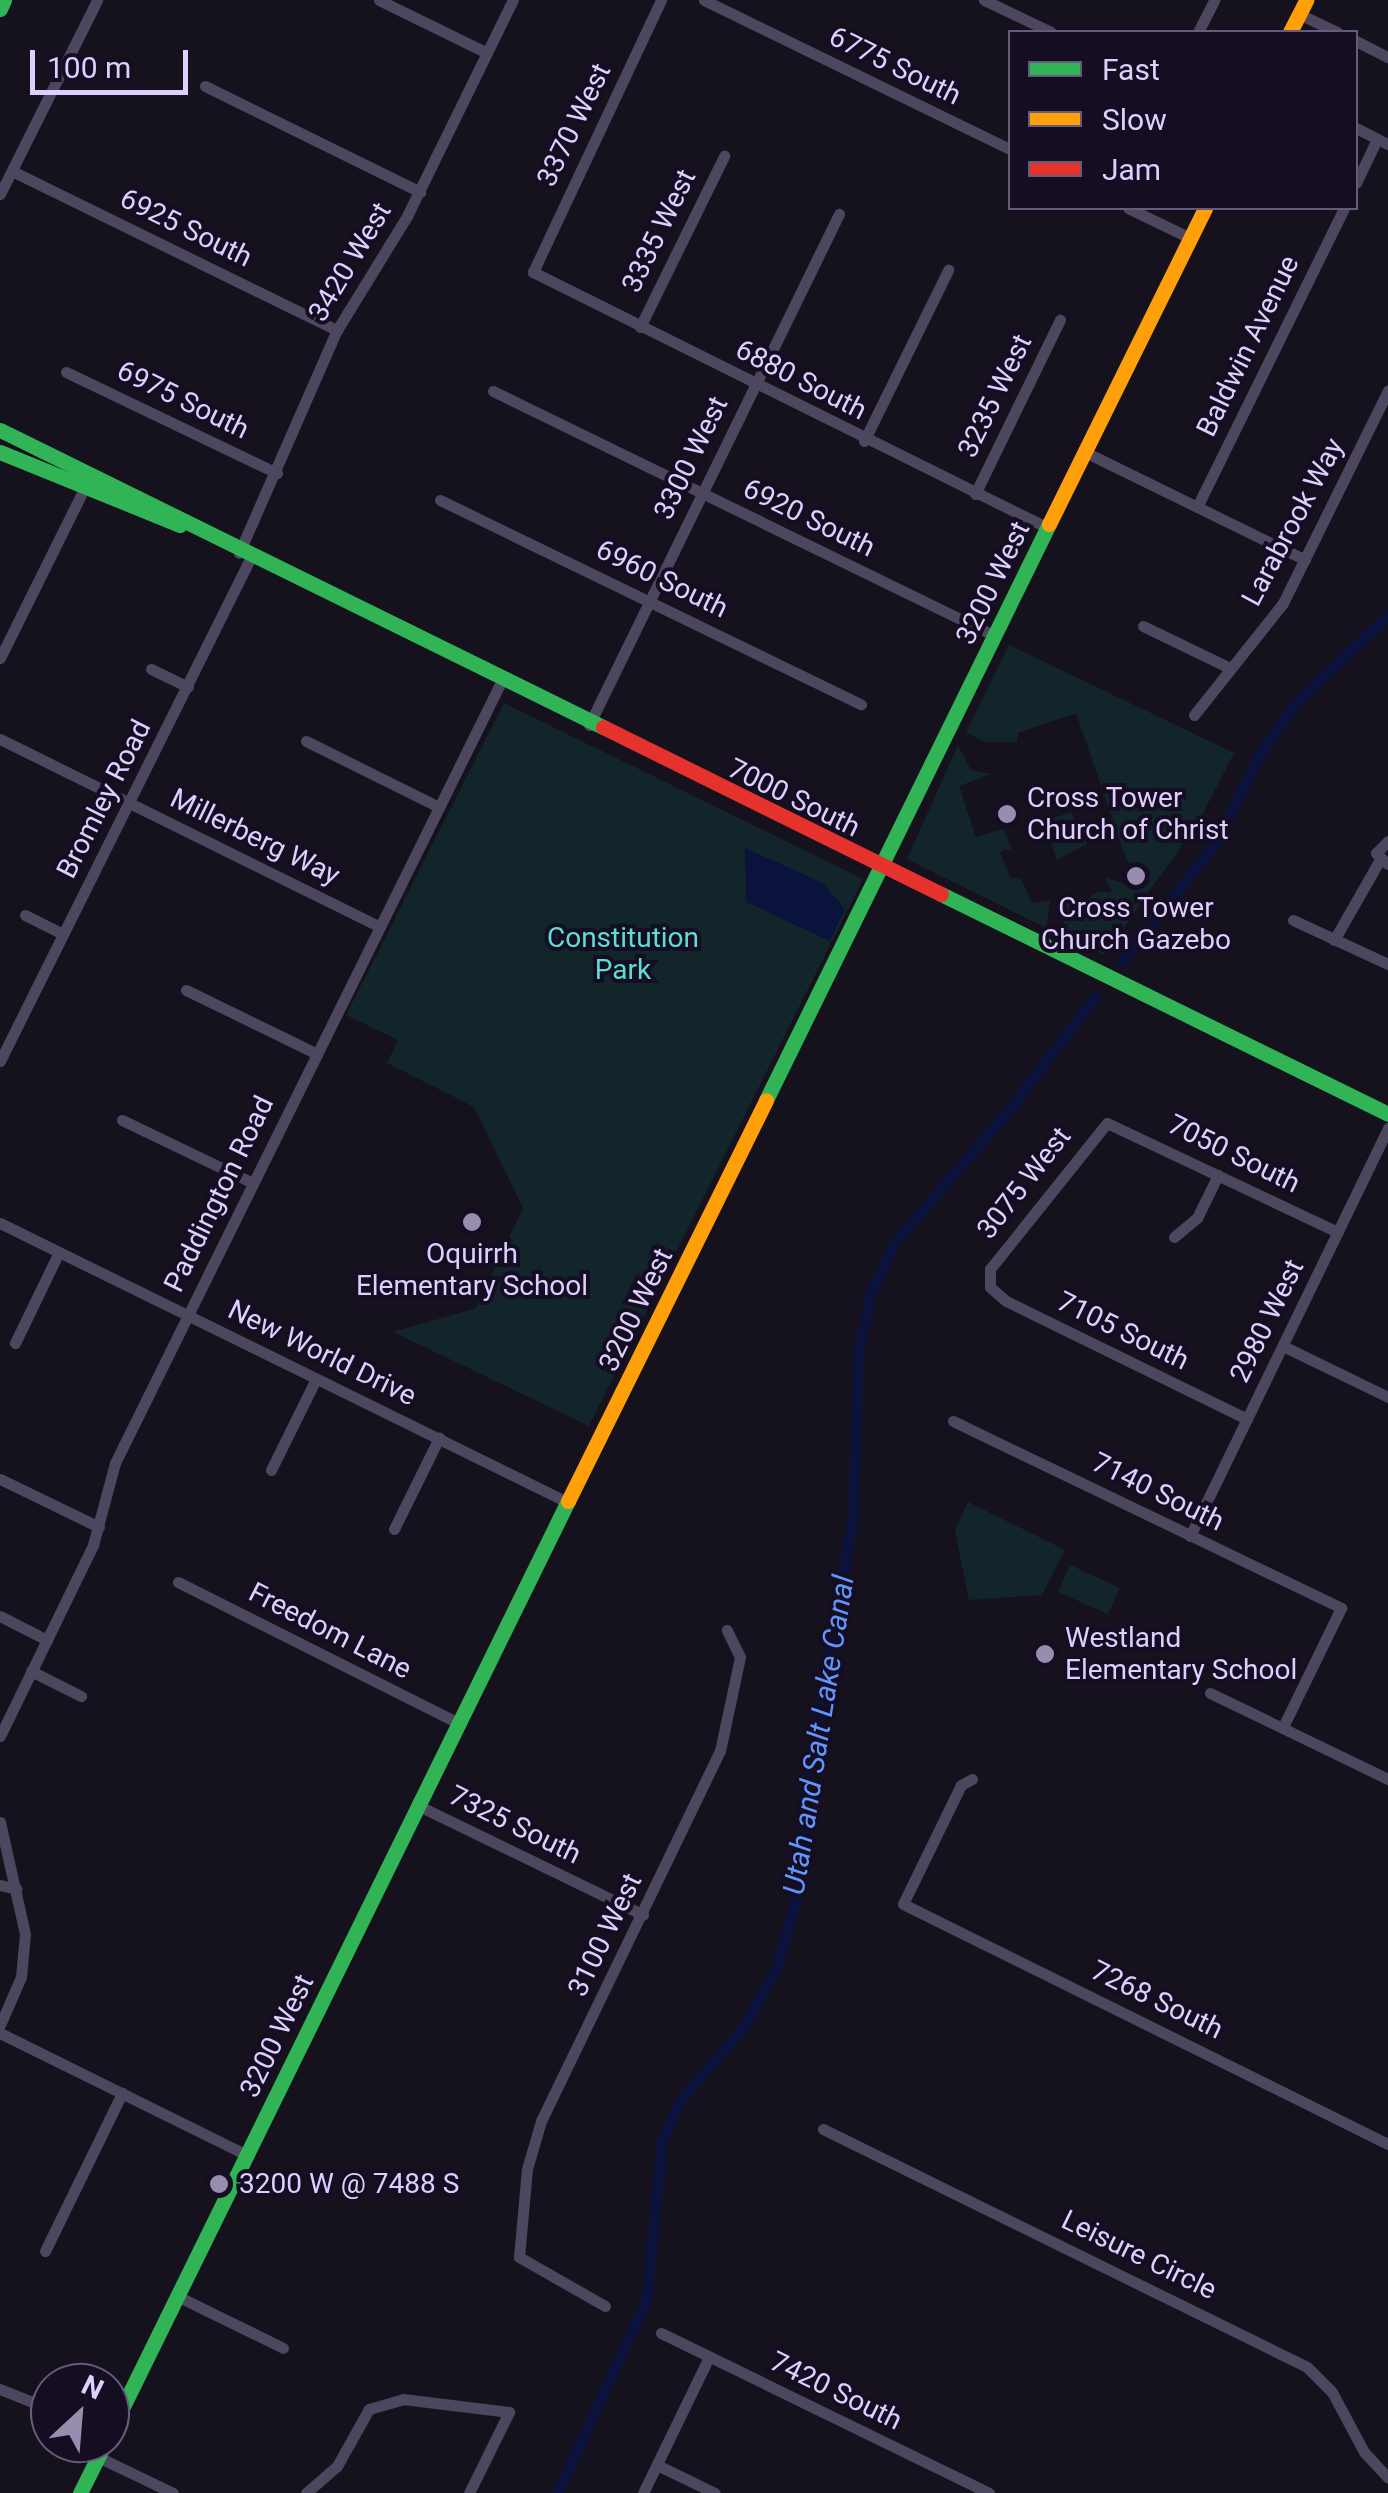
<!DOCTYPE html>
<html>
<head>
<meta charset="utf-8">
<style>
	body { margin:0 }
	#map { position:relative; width:1388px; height:2493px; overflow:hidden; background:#16121d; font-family:Roboto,sans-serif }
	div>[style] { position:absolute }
	.green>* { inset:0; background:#12252a }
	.water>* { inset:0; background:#0b133c }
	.canal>* { height:11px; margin:-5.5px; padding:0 5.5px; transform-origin:5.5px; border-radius:5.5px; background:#0b133c }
	.street>* { height:11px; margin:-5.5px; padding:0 5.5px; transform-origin:5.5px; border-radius:5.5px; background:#4c475e }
	.fast>* { height:15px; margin:-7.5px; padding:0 7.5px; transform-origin:7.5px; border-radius:7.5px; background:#30b455 }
	.slow>* { height:15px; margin:-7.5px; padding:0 7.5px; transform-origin:7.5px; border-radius:7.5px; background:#ff9f0a }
	.jam>* { height:15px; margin:-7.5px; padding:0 7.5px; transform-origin:7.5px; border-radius:7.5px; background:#e5322d }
	.dots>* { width:28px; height:28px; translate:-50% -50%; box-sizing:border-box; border:5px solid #150e22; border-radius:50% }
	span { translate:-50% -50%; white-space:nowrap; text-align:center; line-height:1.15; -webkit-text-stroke:8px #150e22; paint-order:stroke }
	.street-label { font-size:28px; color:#decffe }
	.poi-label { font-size:28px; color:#decffe }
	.left { translate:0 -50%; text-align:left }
	.park-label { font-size:28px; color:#5cded6 }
	.water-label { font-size:30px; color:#5e96fd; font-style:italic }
	.legend { position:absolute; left:1008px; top:30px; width:350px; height:180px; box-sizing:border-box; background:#150e22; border:2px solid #655b7a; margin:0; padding:12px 18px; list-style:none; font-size:30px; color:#decffe }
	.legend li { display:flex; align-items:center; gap:20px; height:50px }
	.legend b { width:50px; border:2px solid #655b7a }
	.north { position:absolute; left:30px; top:2363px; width:100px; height:100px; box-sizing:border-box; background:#150e22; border:2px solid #655b7a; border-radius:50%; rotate:26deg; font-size:28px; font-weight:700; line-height:40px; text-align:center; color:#decffe }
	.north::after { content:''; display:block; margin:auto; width:35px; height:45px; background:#988daf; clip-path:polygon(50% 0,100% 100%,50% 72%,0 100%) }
	.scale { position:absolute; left:30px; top:50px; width:158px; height:45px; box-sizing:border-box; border:5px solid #decffe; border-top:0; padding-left:12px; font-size:30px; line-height:35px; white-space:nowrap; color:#decffe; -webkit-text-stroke:8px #150e22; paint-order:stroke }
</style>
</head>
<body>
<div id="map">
	<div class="green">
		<div style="clip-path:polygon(1009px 645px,1234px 753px,1198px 823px,1104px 955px,1058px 933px,1068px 915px,1064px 898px,1080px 904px,1099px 891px,1112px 892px,1105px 877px,1126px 884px,1142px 875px,1127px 861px,1076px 713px,1018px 733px,1017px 742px,985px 742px,966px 732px)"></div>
		<div style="clip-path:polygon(504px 703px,863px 879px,589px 1426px,393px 1332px,476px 1308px,523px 1208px,474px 1107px,387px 1063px,398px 1040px,346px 1015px)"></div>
		<div style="clip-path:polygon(958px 745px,971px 770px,991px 774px,959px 786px,976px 837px,1004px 829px,1011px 849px,1000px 852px,1010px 877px,1022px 880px,1032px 903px,1050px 901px,1046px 928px,907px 859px)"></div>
		<div style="clip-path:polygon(1071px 812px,1087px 844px,1057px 860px,1044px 821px)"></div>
		<div style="clip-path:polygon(968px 1502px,1065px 1550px,1042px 1595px,969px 1600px,955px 1530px)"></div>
		<div style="clip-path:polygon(1070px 1565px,1120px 1588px,1108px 1614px,1058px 1592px)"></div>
	</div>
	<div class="water">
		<div style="clip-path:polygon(745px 848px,823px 883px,845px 909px,830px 941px,746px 902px)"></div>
	</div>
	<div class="canal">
		<div style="left:1122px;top:961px;width:152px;rotate:-51.7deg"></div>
		<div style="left:1216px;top:842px;width:105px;rotate:-63.4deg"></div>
		<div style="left:1263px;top:748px;width:56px;rotate:-53.7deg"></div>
		<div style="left:1296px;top:703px;width:127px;rotate:-43.7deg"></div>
		<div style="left:557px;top:2493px;width:213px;rotate:-65.2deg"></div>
		<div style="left:646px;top:2300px;width:161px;rotate:-84.3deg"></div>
		<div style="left:662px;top:2140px;width:42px;rotate:-65.9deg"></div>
		<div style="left:679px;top:2102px;width:101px;rotate:-49.4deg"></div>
		<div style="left:745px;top:2025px;width:64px;rotate:-61deg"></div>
		<div style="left:776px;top:1969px;width:79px;rotate:-73.9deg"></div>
		<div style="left:798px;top:1893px;width:102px;rotate:-86.1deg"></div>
		<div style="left:805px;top:1791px;width:278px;rotate:-80.1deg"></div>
		<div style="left:853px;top:1517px;width:164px;rotate:-88.3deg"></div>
		<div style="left:858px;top:1353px;width:62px;rotate:-78deg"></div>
		<div style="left:871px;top:1292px;width:55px;rotate:-64.4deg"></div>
		<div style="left:895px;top:1242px;width:173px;rotate:-49.2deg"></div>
		<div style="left:1008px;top:1111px;width:143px;rotate:-52.7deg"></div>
	</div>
	<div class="street">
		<div style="left:379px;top:0;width:120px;rotate:26.1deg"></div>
		<div style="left:661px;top:0;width:301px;rotate:115.2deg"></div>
		<div style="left:533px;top:272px;width:575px;rotate:26.43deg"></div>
		<div style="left:704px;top:0;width:342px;rotate:26deg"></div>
		<div style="left:984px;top:0;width:74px;rotate:25.5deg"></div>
		<div style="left:1299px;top:14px;width:42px;rotate:25.3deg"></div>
		<div style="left:1198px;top:32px;width:36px;rotate:-63deg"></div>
		<div style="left:1356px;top:41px;width:36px;rotate:27deg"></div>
		<div style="left:205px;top:86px;width:240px;rotate:26.2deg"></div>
		<div style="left:1356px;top:128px;width:36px;rotate:27deg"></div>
		<div style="left:14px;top:172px;width:360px;rotate:26.1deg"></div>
		<div style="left:1356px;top:183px;width:49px;rotate:-64.5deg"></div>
		<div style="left:0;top:194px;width:217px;rotate:-63.4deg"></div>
		<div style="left:1128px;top:208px;width:69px;rotate:25.8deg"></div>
		<div style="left:640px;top:327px;width:191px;rotate:-63.8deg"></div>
		<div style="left:66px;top:372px;width:234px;rotate:25.6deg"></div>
		<div style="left:493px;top:391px;width:559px;rotate:26.01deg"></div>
		<div style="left:864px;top:441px;width:191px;rotate:-63.8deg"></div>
		<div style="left:1085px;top:452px;width:245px;rotate:26.1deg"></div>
		<div style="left:975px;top:494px;width:194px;rotate:-64deg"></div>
		<div style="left:440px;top:500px;width:468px;rotate:25.9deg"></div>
		<div style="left:1197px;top:507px;width:333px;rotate:-63.8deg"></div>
		<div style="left:239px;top:553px;width:244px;rotate:-66.3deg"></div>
		<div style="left:337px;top:330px;width:134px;rotate:-58.4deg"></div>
		<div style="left:407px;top:216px;width:241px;rotate:-63.9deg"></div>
		<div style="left:1143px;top:626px;width:97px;rotate:25.8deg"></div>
		<div style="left:0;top:658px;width:191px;rotate:-63.6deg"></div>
		<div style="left:151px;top:669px;width:41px;rotate:25.9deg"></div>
		<div style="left:1194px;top:715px;width:143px;rotate:-51.5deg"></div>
		<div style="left:1283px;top:603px;width:237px;rotate:-63.7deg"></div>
		<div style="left:589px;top:725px;width:569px;rotate:-63.93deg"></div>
		<div style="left:0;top:739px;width:424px;rotate:26.3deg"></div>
		<div style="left:306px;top:741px;width:148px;rotate:26.4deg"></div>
		<div style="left:1388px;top:841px;width:17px;rotate:135deg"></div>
		<div style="left:1376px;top:853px;width:16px;rotate:43deg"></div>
		<div style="left:25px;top:915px;width:42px;rotate:26.6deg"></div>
		<div style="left:1293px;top:920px;width:105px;rotate:24.9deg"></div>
		<div style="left:1334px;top:940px;width:91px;rotate:-60.3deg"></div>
		<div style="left:186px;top:990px;width:146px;rotate:26deg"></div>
		<div style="left:0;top:1061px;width:561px;rotate:-63.53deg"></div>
		<div style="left:122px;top:1120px;width:145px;rotate:25.7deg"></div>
		<div style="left:0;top:1223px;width:634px;rotate:26.2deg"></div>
		<div style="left:1174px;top:1237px;width:30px;rotate:-40deg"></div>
		<div style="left:1197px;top:1218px;width:48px;rotate:-64deg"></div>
		<div style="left:15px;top:1343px;width:101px;rotate:-64.2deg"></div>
		<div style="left:1283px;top:1346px;width:117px;rotate:25.9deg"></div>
		<div style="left:1247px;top:1419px;width:268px;rotate:-153.9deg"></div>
		<div style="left:1006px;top:1301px;width:21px;rotate:-139deg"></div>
		<div style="left:990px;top:1287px;width:18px;rotate:-90deg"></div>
		<div style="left:990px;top:1269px;width:187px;rotate:-51.3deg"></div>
		<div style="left:1107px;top:1123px;width:255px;rotate:25.3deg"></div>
		<div style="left:953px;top:1421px;width:431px;rotate:25.7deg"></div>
		<div style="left:1341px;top:1608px;width:132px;rotate:116deg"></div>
		<div style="left:271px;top:1470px;width:102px;rotate:-63.7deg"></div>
		<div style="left:0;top:1479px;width:110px;rotate:25.9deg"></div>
		<div style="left:394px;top:1529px;width:102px;rotate:-63.7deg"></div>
		<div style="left:1190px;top:1536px;width:454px;rotate:-64.1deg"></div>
		<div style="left:178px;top:1582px;width:316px;rotate:26.7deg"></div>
		<div style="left:0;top:1616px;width:53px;rotate:27.1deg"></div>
		<div style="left:31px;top:1671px;width:56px;rotate:26.6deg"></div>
		<div style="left:1210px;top:1693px;width:198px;rotate:25.8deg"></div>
		<div style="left:0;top:1736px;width:212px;rotate:-64deg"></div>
		<div style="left:93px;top:1545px;width:85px;rotate:-75deg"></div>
		<div style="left:115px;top:1463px;width:871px;rotate:-63.7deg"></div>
		<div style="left:972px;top:1779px;width:13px;rotate:151deg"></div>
		<div style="left:961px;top:1785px;width:132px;rotate:116deg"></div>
		<div style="left:903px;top:1904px;width:541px;rotate:26.33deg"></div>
		<div style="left:419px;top:1806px;width:249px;rotate:25.9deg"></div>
		<div style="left:0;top:1822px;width:115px;rotate:77.4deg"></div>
		<div style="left:25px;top:1934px;width:43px;rotate:95.3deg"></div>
		<div style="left:21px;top:1977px;width:52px;rotate:113.6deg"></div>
		<div style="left:0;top:1885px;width:17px;rotate:13deg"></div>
		<div style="left:0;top:2033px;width:275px;rotate:26.3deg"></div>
		<div style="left:823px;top:2129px;width:539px;rotate:26.18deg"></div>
		<div style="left:1307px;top:2367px;width:35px;rotate:45deg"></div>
		<div style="left:1332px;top:2392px;width:68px;rotate:61.9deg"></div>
		<div style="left:1364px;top:2452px;width:35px;rotate:47deg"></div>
		<div style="left:45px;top:2251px;width:176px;rotate:-64deg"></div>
		<div style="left:177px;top:2296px;width:118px;rotate:26.1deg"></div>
		<div style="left:605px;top:2306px;width:99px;rotate:-150.3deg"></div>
		<div style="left:519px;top:2257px;width:88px;rotate:-84.8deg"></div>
		<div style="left:527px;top:2169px;width:50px;rotate:-73.7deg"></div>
		<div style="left:541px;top:2121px;width:411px;rotate:-64.2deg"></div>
		<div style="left:720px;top:1751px;width:96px;rotate:-78deg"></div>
		<div style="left:740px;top:1657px;width:30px;rotate:-116deg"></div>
		<div style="left:661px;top:2333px;width:365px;rotate:26deg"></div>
		<div style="left:0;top:2389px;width:54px;rotate:21.8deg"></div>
		<div style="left:98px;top:2457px;width:83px;rotate:25.6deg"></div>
		<div style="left:657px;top:2465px;width:64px;rotate:25.8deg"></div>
		<div style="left:306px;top:2493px;width:41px;rotate:-41.1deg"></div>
		<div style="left:337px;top:2466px;width:65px;rotate:-60.7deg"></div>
		<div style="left:369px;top:2409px;width:35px;rotate:-16deg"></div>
		<div style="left:403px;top:2399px;width:107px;rotate:7deg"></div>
		<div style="left:509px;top:2412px;width:90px;rotate:116.3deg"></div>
		<div style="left:643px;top:2493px;width:151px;rotate:-64.1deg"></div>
	</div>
	<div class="fast">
		<div style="left:0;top:9px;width:10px;rotate:-66deg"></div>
		<div style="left:0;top:430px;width:672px;rotate:26.22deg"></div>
		<div style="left:0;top:452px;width:194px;rotate:22.1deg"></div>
		<div style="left:941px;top:894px;width:498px;rotate:26.2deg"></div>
		<div style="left:766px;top:1100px;width:642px;rotate:-63.83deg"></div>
		<div style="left:110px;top:2433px;width:1038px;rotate:-63.83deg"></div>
		<div style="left:80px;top:2493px;width:56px;rotate:-63.4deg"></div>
	</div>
	<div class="slow">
		<div style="left:1290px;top:32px;width:36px;rotate:-63deg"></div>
		<div style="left:1049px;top:524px;width:352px;rotate:-63.7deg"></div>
		<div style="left:568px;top:1501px;width:447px;rotate:-63.7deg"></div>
	</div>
	<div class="jam">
		<div style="left:603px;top:727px;width:377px;rotate:26.3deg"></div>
	</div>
	<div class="dots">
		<div style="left:1007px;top:814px;background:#988daf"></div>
		<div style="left:1136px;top:876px;background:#988daf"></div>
		<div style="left:472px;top:1222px;background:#988daf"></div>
		<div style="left:1045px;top:1654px;background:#988daf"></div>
		<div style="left:219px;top:2184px;background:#988daf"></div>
	</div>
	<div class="street-label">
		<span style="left:895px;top:66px;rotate:26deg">6775 South</span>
		<span style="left:574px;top:125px;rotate:-64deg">3370 West</span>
		<span style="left:186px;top:228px;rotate:26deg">6925 South</span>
		<span style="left:659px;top:231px;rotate:-64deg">3335 West</span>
		<span style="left:350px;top:262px;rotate:-59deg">3420 West</span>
		<span style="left:1248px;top:346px;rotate:-64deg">Baldwin Avenue</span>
		<span style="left:801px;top:380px;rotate:27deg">6880 South</span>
		<span style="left:995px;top:396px;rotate:-64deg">3235 West</span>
		<span style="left:183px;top:400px;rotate:26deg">6975 South</span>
		<span style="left:691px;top:458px;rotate:-64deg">3300 West</span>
		<span style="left:809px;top:518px;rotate:26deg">6920 South</span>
		<span style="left:1293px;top:522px;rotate:-62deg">Larabrook Way</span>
		<span style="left:662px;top:579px;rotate:26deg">6960 South</span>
		<span style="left:993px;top:583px;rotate:-64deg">3200 West</span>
		<span style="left:794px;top:798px;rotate:26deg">7000 South</span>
		<span style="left:104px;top:799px;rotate:-63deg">Bromley Road</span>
		<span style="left:255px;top:837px;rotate:26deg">Millerberg Way</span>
		<span style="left:1234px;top:1154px;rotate:26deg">7050 South</span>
		<span style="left:1024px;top:1183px;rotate:-52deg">3075 West</span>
		<span style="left:219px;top:1194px;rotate:-64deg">Paddington Road</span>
		<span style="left:636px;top:1310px;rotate:-64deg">3200 West</span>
		<span style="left:1267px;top:1321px;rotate:-64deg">2980 West</span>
		<span style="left:1123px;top:1331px;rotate:26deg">7105 South</span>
		<span style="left:322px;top:1353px;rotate:26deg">New World Drive</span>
		<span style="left:1158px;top:1492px;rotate:26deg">7140 South</span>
		<span style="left:330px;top:1631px;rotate:27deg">Freedom Lane</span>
		<span style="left:515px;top:1825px;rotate:26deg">7325 South</span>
		<span style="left:605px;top:1935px;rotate:-64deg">3100 West</span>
		<span style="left:1157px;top:2000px;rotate:26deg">7268 South</span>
		<span style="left:277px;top:2036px;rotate:-64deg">3200 West</span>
		<span style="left:1139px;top:2255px;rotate:26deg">Leisure Circle</span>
		<span style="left:836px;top:2391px;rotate:26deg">7420 South</span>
	</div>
	<div class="poi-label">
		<span class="left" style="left:1027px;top:814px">Cross Tower<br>Church of Christ</span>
		<span style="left:1136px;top:924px">Cross Tower<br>Church Gazebo</span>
		<span style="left:472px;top:1270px">Oquirrh<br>Elementary School</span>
		<span class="left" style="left:1065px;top:1654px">Westland<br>Elementary School</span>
		<span class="left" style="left:239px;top:2184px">3200 W @ 7488 S</span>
	</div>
	<div class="park-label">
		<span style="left:623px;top:954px">Constitution<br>Park</span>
	</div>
	<div class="water-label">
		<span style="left:819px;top:1735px;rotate:-81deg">Utah and Salt Lake Canal</span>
	</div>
	<ul class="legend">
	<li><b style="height:12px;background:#30b455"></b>Fast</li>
	<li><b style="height:12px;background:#ff9f0a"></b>Slow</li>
	<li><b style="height:12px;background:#e5322d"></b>Jam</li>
	</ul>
	<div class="north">N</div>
	<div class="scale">100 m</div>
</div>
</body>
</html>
